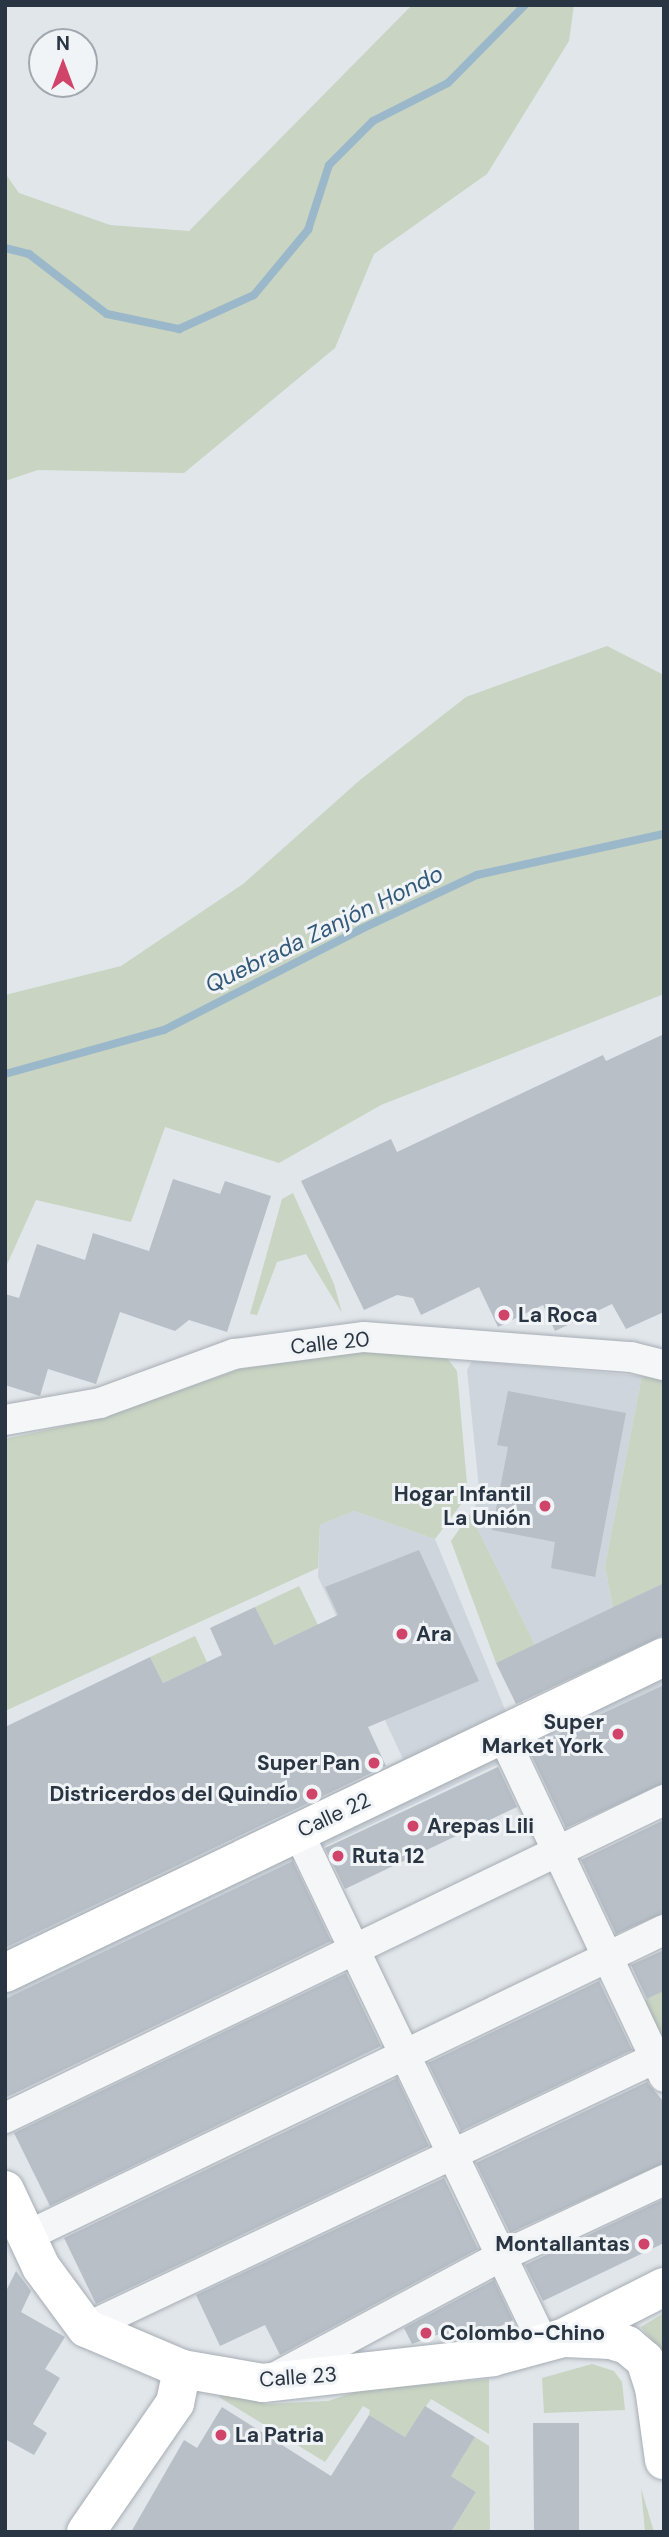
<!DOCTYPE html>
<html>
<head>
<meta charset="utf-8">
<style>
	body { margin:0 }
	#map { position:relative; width:669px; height:2537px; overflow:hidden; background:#e1e6ea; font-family:"DM Sans",sans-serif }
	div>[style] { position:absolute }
	.built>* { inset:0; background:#cfd5dc }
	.green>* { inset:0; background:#c9d4c2 }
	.stream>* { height:8px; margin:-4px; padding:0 4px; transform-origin:4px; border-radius:4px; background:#9bb8cb }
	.building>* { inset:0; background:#b8bfc7 }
	.roads { filter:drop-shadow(0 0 2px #a6adb4) drop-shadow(0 0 2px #a6adb4) }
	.street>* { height:30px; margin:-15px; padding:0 15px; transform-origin:15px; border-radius:15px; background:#f4f6f8 }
	.secondary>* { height:38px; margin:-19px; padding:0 19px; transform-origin:19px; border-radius:19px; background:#fff }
	.dots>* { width:19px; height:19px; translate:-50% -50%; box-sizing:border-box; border:4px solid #f1f4f7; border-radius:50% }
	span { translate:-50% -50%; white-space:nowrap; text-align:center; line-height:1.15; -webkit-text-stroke:6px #f1f4f7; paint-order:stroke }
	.poi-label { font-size:21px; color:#293542; font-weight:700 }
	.left { translate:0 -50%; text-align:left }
	.right { translate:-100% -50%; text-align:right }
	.street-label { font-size:21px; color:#293542 }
	.water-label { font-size:23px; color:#325977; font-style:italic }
	.frame { position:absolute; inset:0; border:7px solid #293542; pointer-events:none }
	.north { position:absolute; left:28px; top:28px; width:70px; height:70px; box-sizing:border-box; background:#f1f4f7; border:2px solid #a1a8af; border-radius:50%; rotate:0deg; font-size:19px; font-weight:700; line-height:28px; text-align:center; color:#293542 }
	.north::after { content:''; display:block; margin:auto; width:24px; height:32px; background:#d1446a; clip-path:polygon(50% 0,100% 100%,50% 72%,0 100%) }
</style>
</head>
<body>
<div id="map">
	<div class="built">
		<div style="clip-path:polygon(472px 1361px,642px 1376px,605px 1566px,613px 1608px,535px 1645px,470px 1514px,480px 1498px,467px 1370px)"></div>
		<div style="clip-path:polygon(354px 1511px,435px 1539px,506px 1712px,664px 1638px,664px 1685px,5px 1999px,5px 1948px,403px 1759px,318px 1577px,320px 1525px)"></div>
	</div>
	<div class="green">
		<div style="clip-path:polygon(412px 5px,574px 5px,569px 41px,487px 174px,374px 254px,335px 348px,184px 473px,38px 470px,5px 481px,5px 173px,19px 193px,110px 225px,189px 231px)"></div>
		<div style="clip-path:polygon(607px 646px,664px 675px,664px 994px,381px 1105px,279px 1163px,165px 1127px,131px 1222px,36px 1200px,5px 1269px,5px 995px,121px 966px,243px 884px,360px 780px,466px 697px)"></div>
		<div style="clip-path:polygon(293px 1193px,334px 1284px,342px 1313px,306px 1254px,277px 1262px,257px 1315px,250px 1314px,282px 1199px)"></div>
		<div style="clip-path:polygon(362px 1352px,447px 1358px,457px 1371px,468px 1495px,435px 1539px,354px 1511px,320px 1525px,318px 1568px,5px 1711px,5px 1439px,102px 1418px,240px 1369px)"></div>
		<div style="clip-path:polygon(642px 1376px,664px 1381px,664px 1583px,613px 1608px,605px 1566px)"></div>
		<div style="clip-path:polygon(470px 1514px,535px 1645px,496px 1663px,451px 1541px)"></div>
		<div style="clip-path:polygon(299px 1586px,318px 1625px,273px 1645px,255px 1607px)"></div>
		<div style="clip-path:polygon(195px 1636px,207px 1662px,163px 1683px,150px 1657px)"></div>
		<div style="clip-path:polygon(664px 1991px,664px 2045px,641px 2002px)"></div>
		<div style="clip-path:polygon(664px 2313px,664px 2368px,660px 2351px,641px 2327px)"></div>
		<div style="clip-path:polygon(592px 2364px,614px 2371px,622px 2382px,625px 2410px,544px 2413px,542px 2378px)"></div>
		<div style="clip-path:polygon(489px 2379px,489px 2434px,431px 2399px,405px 2437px,369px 2415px,370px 2410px,363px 2406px,325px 2462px,219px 2397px,224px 2392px,266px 2404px,328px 2401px,361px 2390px)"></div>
		<div style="clip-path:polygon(475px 2437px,489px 2446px,490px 2532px,451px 2532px,476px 2492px,451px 2476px)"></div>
		<div style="clip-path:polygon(641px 2488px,654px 2532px,645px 2532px)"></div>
	</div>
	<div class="stream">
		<div style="left:5px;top:248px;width:25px;rotate:14deg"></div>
		<div style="left:29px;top:254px;width:98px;rotate:37.6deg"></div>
		<div style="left:107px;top:314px;width:74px;rotate:11.8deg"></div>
		<div style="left:179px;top:329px;width:82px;rotate:-24.4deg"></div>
		<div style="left:254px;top:295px;width:85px;rotate:-50.3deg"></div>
		<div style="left:308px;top:230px;width:68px;rotate:-72.1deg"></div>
		<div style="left:329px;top:165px;width:62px;rotate:-45deg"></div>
		<div style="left:373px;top:121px;width:84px;rotate:-26.9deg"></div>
		<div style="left:448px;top:83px;width:110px;rotate:-45.4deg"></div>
		<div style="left:5px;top:1074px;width:165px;rotate:-15.5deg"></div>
		<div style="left:164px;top:1030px;width:221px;rotate:-27.1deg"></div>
		<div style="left:361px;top:929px;width:128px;rotate:-25deg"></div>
		<div style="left:477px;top:875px;width:191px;rotate:-12.4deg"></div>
	</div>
	<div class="building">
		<div style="clip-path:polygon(664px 1034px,664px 1312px,626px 1329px,612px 1304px,555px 1331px,543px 1305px,498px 1327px,479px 1287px,421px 1315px,413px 1298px,397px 1295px,364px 1310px,301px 1181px,391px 1139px,397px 1152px,603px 1055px,606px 1061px)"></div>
		<div style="clip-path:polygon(173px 1179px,220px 1194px,225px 1181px,271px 1196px,227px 1332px,189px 1320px,175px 1331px,120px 1312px,96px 1384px,48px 1369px,40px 1396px,5px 1385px,5px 1294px,19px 1298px,37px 1244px,85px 1260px,93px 1233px,149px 1251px)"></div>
		<div style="clip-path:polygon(508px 1391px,626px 1413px,595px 1577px,551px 1568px,555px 1542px,492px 1530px,508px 1447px,497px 1445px)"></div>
		<div style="clip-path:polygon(419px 1550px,479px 1681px,368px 1727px,386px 1766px,5px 1948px,5px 1727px,150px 1657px,163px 1683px,222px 1655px,210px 1628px,255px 1607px,274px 1645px,338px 1615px,325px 1587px)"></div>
		<div style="clip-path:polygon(664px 1583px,664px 1635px,516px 1704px,496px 1663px)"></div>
		<div style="clip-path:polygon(664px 1685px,664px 1783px,566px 1828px,528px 1748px)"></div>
		<div style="clip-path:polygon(498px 1767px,517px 1807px,345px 1889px,325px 1848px)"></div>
		<div style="clip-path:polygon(664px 1820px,664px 1913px,616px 1934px,581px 1860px)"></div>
		<div style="clip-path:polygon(293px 1861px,331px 1941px,5px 2098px,5px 1999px)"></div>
		<div style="clip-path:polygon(664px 1950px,664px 1991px,647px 1999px,631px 1965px)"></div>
		<div style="clip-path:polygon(346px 1973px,381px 2046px,50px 2206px,14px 2133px)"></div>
		<div style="clip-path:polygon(599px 1981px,632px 2050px,461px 2131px,428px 2063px)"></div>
		<div style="clip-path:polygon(397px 2078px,429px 2146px,96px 2304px,64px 2238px)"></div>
		<div style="clip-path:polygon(647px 2082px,664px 2102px,664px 2163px,510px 2233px,476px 2163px)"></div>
		<div style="clip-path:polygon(444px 2178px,478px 2249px,280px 2355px,265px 2325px,220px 2346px,196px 2295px)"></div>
		<div style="clip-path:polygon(664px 2199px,664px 2243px,543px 2301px,525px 2265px)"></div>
		<div style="clip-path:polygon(16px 2271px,31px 2291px,21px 2312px,65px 2337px,45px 2369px,60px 2378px,33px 2424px,47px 2433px,34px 2455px,5px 2439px,5px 2293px)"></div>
		<div style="clip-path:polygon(494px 2280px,513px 2320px,480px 2336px,448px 2340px,445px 2332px,412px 2344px,404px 2328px)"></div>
		<div style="clip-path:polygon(425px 2406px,475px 2437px,451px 2476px,476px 2492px,451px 2532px,131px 2532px,184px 2440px,197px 2448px,222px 2407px,331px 2476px,369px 2415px,405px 2437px)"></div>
		<div style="clip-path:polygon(533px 2423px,579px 2423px,579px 2532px,534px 2532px)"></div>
	</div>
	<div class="roads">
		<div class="street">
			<div style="left:5px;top:1420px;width:97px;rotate:-10.1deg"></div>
			<div style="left:100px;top:1403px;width:143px;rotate:-20.1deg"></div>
			<div style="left:234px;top:1354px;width:131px;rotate:-7.5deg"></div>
			<div style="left:364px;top:1337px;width:268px;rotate:4.3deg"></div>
			<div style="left:631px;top:1357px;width:34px;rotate:14deg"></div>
			<div style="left:503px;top:1736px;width:377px;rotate:64.7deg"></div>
			<div style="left:298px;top:1832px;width:569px;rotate:64.38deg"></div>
			<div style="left:5px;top:2118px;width:732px;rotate:-25.76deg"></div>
			<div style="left:27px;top:2236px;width:707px;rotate:-25.66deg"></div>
			<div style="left:86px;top:2328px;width:640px;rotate:-25.36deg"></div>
			<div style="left:274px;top:2378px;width:259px;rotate:-28.2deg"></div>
			<div style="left:502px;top:2256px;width:179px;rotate:-25.1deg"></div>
		</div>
		<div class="secondary">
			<div style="left:5px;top:1973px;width:731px;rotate:-25.62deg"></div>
			<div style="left:5px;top:2190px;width:85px;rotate:64.9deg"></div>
			<div style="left:41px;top:2267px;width:76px;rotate:53.6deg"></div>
			<div style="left:86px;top:2328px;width:104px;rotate:23.1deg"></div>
			<div style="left:182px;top:2369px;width:82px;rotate:9.8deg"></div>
			<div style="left:263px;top:2383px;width:231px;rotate:-6.4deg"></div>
			<div style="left:493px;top:2357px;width:73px;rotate:-15.2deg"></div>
			<div style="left:563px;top:2338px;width:113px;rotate:-26.8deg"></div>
			<div style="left:565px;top:2338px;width:46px;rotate:2.5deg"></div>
			<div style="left:611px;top:2340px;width:17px;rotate:17deg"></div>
			<div style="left:627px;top:2345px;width:23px;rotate:40deg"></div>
			<div style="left:645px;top:2360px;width:28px;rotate:72deg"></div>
			<div style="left:654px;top:2387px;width:74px;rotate:82.2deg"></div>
			<div style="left:86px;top:2532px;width:157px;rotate:-55.4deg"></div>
			<div style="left:175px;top:2403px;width:35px;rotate:-78deg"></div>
		</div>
	</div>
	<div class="dots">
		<div style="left:504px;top:1315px;background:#d1446a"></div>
		<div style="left:545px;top:1506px;background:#d1446a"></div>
		<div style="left:402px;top:1634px;background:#d1446a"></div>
		<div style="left:618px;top:1734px;background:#d1446a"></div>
		<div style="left:374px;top:1763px;background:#d1446a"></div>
		<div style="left:312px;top:1794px;background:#d1446a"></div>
		<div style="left:413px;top:1826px;background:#d1446a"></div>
		<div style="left:338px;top:1856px;background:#d1446a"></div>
		<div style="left:644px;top:2244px;background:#d1446a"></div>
		<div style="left:426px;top:2333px;background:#d1446a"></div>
		<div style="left:221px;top:2435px;background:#d1446a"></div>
	</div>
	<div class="poi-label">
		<span class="left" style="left:518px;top:1315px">La Roca</span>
		<span class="right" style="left:531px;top:1506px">Hogar Infantil<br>La Unión</span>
		<span class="left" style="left:416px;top:1634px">Ara</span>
		<span class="right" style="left:604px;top:1734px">Super<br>Market York</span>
		<span class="right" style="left:360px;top:1763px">Super Pan</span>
		<span class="right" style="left:298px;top:1794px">Districerdos del Quindío</span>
		<span class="left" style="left:427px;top:1826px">Arepas Lili</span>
		<span class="left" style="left:352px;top:1856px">Ruta 12</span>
		<span class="right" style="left:630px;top:2244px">Montallantas</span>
		<span class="left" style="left:440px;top:2333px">Colombo-Chino</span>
		<span class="left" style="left:235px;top:2435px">La Patria</span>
	</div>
	<div class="street-label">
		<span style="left:330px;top:1343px;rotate:-6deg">Calle 20</span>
		<span style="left:334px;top:1815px;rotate:-25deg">Calle 22</span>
		<span style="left:298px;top:2377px;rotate:-4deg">Calle 23</span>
	</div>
	<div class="water-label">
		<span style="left:324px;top:929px;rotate:-26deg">Quebrada Zanjón Hondo</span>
	</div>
	<div class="frame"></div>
	<div class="north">N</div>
</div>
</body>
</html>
